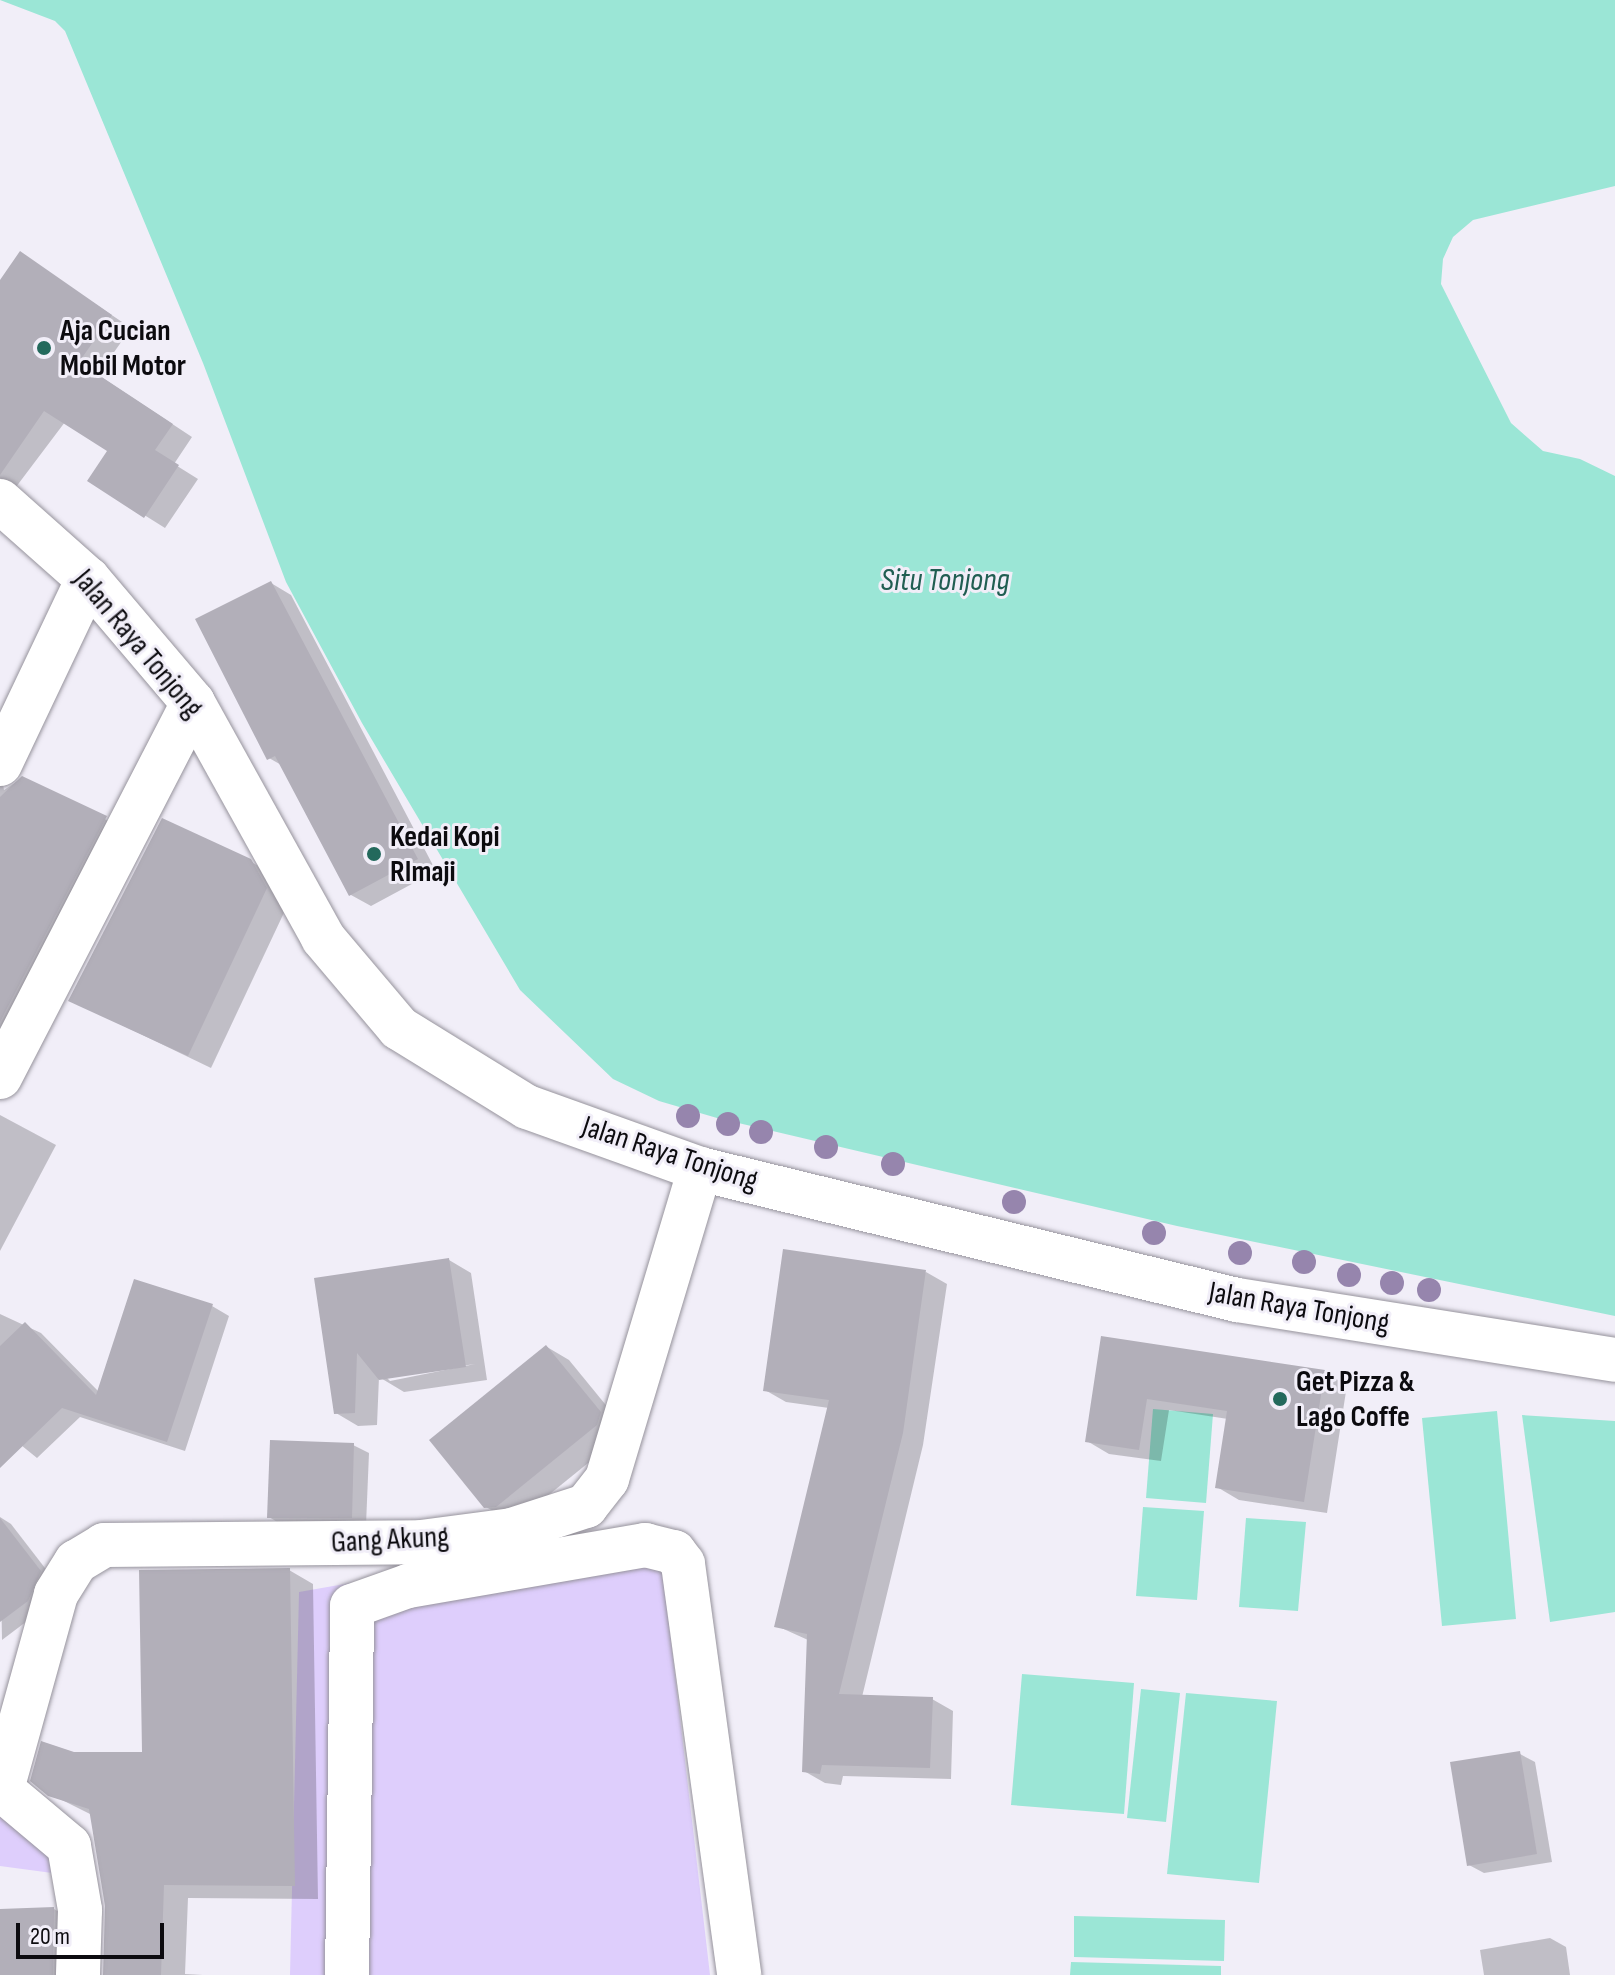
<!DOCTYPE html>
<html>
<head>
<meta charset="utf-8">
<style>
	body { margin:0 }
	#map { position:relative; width:1615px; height:1975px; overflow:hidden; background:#f1eef8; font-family:"Sofia Sans Condensed",sans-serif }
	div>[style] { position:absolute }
	.green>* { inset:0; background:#decefc }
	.water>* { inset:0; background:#9be6d6 }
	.shadow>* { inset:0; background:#0003 }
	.building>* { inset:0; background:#b2afb9 }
	.roads { filter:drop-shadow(0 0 2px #96939c) drop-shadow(0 0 2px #96939c) }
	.minor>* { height:44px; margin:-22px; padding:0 22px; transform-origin:22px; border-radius:22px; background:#fff }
	.major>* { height:44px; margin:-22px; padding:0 22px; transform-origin:22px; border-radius:22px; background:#fff }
	.trees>* { width:24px; height:24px; margin:-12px; border-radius:50%; background:#9685ad }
	.dots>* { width:22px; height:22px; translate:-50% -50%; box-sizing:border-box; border:4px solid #f1eef8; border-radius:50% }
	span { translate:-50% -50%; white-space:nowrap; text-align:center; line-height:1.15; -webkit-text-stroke:6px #f1eef8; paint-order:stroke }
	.poi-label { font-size:30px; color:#0c0b0f; font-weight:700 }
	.left { translate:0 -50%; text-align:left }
	.street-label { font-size:30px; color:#0c0b0f }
	.water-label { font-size:32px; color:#205e52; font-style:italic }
	.scale { position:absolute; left:16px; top:1923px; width:148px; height:36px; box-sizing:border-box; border:4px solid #0c0b0f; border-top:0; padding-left:10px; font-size:24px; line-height:28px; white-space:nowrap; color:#0c0b0f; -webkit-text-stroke:6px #f1eef8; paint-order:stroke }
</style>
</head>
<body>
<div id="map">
	<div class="green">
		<div style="clip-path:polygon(658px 1529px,710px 1975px,290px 1975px,299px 1592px)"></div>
		<div style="clip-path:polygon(0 1810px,67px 1875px,0 1866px)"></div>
	</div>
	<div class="water">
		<div style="clip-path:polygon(0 0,1615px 0,1615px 186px,1473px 220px,1453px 237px,1443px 259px,1441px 284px,1511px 423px,1543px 451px,1580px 459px,1615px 476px,1615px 1316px,1177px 1226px,717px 1118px,659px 1101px,613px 1079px,520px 990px,362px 723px,286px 582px,203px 363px,65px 31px,55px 21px)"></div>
		<div style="clip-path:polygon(1153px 1409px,1213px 1414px,1206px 1503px,1146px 1498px)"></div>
		<div style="clip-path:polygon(1497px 1411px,1516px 1619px,1442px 1626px,1422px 1418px)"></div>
		<div style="clip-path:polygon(1522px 1415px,1615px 1421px,1615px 1612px,1550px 1622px)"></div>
		<div style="clip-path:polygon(1143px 1507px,1204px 1511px,1197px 1600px,1136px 1596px)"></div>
		<div style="clip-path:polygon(1246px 1518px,1306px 1522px,1298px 1611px,1239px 1607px)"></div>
		<div style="clip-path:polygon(1022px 1674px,1134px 1683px,1124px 1814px,1011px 1805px)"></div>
		<div style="clip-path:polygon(1141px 1689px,1180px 1693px,1166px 1822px,1127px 1818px)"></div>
		<div style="clip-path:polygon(1186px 1693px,1277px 1701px,1259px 1883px,1167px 1874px)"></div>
		<div style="clip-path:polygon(1074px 1916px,1225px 1920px,1224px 1961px,1074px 1957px)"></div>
		<div style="clip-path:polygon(1071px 1962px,1221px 1966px,1221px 1975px,1070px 1975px)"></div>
	</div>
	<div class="shadow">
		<div style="clip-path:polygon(21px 254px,131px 328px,98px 375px,192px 437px,174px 464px,198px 479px,165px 528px,90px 481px,110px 450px,65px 422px,16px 487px,0 478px,0 284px)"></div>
		<div style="clip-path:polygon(271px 583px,291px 595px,436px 871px,371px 906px,351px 895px,283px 766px,269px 758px)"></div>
		<div style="clip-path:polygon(0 769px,4px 790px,22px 778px,131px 832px,0 1077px)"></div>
		<div style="clip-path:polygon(250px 861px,273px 875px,289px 902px,211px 1068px,70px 1000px)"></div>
		<div style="clip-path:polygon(0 1115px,56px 1145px,0 1251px)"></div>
		<div style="clip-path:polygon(evenodd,449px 1260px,471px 1273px,487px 1380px,404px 1392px,379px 1377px,377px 1425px,358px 1426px,336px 1413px,317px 1280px,449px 1260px,475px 1364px,390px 1381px,386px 1377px,475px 1364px)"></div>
		<div style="clip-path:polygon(926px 1272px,947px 1284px,923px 1445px,862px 1697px,932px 1699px,953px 1711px,951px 1779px,843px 1776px,841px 1785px,825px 1783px,804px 1771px,808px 1640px,777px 1626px,829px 1408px,786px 1402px,765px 1390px)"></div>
		<div style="clip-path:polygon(212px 1306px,229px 1316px,185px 1451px,80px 1417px,37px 1458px,0 1428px,0 1314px,41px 1333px,99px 1392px)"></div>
		<div style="clip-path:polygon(1102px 1338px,1324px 1372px,1347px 1385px,1327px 1513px,1239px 1500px,1217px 1487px,1228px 1419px,1169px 1410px,1161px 1461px,1109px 1454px,1087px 1441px)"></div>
		<div style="clip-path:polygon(547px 1347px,569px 1360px,623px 1426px,619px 1438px,519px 1519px,509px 1520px,486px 1507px)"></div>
		<div style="clip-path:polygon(353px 1445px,369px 1453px,366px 1525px,284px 1526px,269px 1517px)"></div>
		<div style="clip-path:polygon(0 1517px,11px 1524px,55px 1581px,43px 1609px,2px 1640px)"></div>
		<div style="clip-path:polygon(289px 1570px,313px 1584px,318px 1899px,188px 1898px,185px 1974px,203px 1975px,105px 1975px,107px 1906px,92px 1815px,50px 1794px,74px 1754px,144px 1754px)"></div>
		<div style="clip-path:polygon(1520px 1754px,1535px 1762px,1552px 1862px,1484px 1873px,1469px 1865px)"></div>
		<div style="clip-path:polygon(54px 1909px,78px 1923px,79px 1975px,0 1975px,0 1911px)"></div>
		<div style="clip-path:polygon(1550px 1938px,1566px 1947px,1570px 1975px,1484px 1975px,1480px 1950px)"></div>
	</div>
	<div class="building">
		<div style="clip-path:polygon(20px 251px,112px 315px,79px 362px,173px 424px,155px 450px,179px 465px,144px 518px,87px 481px,107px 451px,44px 411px,0 475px,0 280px)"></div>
		<div style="clip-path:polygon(271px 581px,418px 859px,349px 896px,275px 756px,267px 760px,195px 619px)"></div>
		<div style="clip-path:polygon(22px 776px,107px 816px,0 1022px,0 797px)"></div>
		<div style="clip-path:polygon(162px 818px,251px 859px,267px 888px,188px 1056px,68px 1001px)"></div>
		<div style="clip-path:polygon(783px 1249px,926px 1270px,903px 1433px,839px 1694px,933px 1697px,930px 1768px,822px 1765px,820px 1774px,802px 1772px,807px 1634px,774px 1627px,829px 1400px,763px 1391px)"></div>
		<div style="clip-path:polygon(449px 1258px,466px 1367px,379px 1380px,357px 1353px,355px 1413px,334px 1414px,314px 1278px)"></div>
		<div style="clip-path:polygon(134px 1279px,213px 1304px,167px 1442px,62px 1408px,0 1468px,0 1346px,25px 1322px,96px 1395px)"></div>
		<div style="clip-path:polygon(1101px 1336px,1325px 1370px,1304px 1502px,1215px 1488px,1227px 1411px,1147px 1399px,1139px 1450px,1085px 1442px)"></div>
		<div style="clip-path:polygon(546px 1345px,601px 1412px,597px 1425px,496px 1507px,484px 1508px,429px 1440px)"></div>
		<div style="clip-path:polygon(270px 1440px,354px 1443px,352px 1518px,267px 1518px)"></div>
		<div style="clip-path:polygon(0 1518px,41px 1571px,28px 1601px,0 1622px)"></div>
		<div style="clip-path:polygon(290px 1568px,295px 1886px,164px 1885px,161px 1975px,103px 1975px,105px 1906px,89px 1809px,48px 1796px,30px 1781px,41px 1741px,74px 1752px,142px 1752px,139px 1570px)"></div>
		<div style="clip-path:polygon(1520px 1751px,1537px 1854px,1467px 1866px,1450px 1762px)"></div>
		<div style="clip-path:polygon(54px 1907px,53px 1975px,0 1975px,0 1909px)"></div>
	</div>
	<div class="roads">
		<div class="minor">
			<div style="left:0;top:764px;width:205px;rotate:-64.6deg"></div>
			<div style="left:0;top:1077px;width:421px;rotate:-62.7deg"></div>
			<div style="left:0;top:1788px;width:90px;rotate:40deg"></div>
			<div style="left:69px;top:1846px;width:65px;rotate:80.2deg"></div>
			<div style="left:80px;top:1910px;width:65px;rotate:91.8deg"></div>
			<div style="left:2px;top:1789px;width:202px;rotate:-74.5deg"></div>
			<div style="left:56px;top:1594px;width:38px;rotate:-58deg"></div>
			<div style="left:76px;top:1562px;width:33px;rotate:-31deg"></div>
			<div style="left:104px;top:1545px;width:317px;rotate:-0.5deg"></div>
			<div style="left:421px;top:1542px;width:92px;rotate:-7.5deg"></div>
			<div style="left:512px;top:1530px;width:78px;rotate:-18deg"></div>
			<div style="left:586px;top:1506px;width:34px;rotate:-52deg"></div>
			<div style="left:607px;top:1479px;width:324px;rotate:-73.3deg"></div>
			<div style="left:347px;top:1975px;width:369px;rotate:-89.2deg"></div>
			<div style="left:352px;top:1606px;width:59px;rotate:-19.7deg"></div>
			<div style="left:408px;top:1586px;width:241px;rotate:-9.8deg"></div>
			<div style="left:645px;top:1545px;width:30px;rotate:14deg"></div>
			<div style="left:674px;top:1552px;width:15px;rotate:53deg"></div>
			<div style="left:683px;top:1564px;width:415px;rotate:82.2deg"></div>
		</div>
		<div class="major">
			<div style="left:0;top:501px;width:118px;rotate:41.6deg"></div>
			<div style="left:88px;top:579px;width:162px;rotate:49.7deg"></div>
			<div style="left:193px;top:703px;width:269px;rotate:61deg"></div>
			<div style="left:323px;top:938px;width:118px;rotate:49.8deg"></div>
			<div style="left:399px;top:1028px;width:150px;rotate:31.7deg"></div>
			<div style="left:527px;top:1107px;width:184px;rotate:19.7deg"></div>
			<div style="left:700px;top:1169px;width:553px;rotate:13.71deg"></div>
			<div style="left:1237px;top:1300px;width:383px;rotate:9deg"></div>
		</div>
	</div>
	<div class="trees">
		<div style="left:688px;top:1116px"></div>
		<div style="left:728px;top:1124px"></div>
		<div style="left:761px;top:1132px"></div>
		<div style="left:826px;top:1147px"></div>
		<div style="left:893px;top:1164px"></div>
		<div style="left:1014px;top:1202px"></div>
		<div style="left:1154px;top:1233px"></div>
		<div style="left:1240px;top:1253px"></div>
		<div style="left:1304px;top:1262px"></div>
		<div style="left:1349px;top:1275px"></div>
		<div style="left:1392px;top:1283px"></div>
		<div style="left:1429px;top:1290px"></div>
	</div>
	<div class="dots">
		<div style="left:44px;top:348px;background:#23695c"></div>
		<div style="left:374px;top:854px;background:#23695c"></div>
		<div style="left:1280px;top:1399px;background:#23695c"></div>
	</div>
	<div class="poi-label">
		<span class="left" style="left:60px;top:348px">Aja Cucian<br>Mobil Motor</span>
		<span class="left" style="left:390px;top:854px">Kedai Kopi<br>RImaji</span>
		<span class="left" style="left:1296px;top:1399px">Get Pizza &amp;<br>Lago Coffe</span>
	</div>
	<div class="street-label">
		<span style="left:138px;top:644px;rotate:50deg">Jalan Raya Tonjong</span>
		<span style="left:670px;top:1154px;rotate:18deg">Jalan Raya Tonjong</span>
		<span style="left:1299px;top:1308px;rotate:10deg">Jalan Raya Tonjong</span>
		<span style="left:390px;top:1540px;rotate:-3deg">Gang Akung</span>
	</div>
	<div class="water-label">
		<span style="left:945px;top:581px">Situ Tonjong</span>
	</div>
	<div class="scale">20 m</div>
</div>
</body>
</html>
